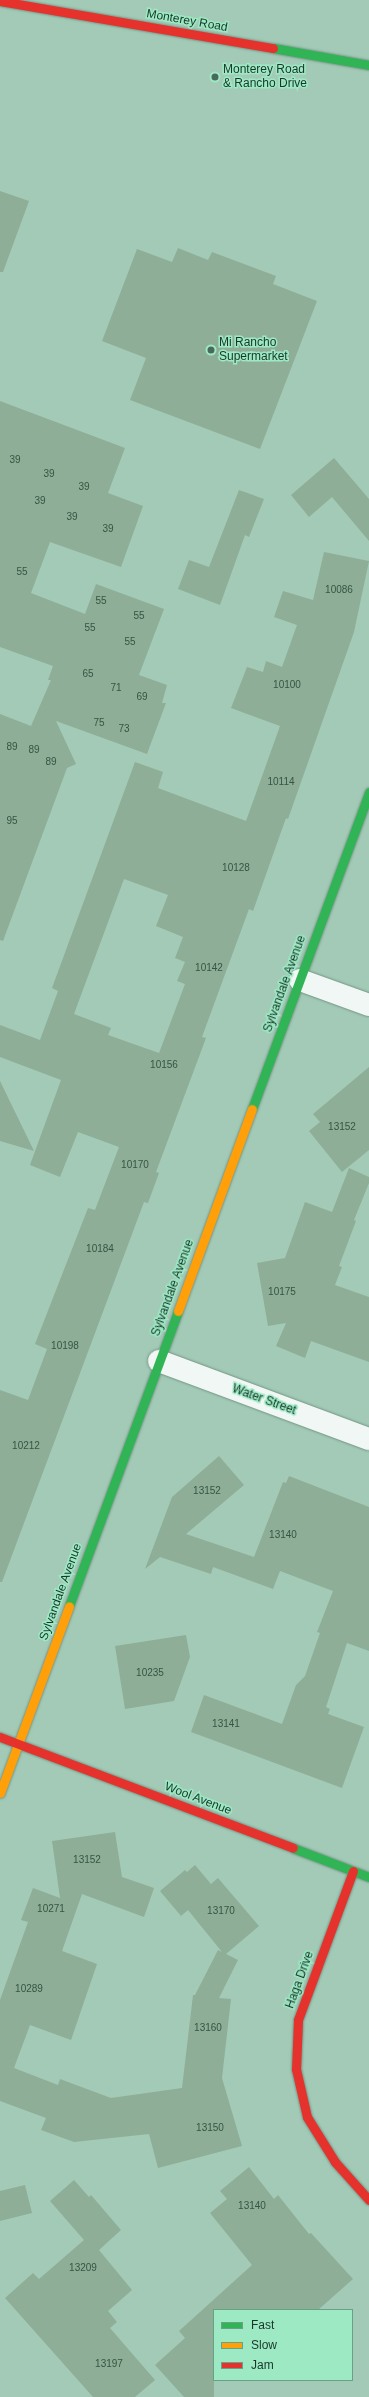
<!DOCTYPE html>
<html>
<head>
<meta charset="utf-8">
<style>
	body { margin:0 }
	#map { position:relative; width:369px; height:2397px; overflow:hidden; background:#a2cab6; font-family:Arial,sans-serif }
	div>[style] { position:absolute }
	.building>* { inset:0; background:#8eae97 }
	.roads { filter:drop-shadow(0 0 1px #759586) drop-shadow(0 0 1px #759586) }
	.street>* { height:22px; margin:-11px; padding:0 11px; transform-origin:11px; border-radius:11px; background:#f1f7f4 }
	.fast>* { height:9px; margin:-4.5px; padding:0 4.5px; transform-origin:4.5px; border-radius:4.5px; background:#30b455 }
	.slow>* { height:9px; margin:-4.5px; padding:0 4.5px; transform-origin:4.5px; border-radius:4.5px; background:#ff9f0a }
	.jam>* { height:9px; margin:-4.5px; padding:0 4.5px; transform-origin:4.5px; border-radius:4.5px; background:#e5322d }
	.dots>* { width:11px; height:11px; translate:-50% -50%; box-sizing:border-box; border:2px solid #9de9c4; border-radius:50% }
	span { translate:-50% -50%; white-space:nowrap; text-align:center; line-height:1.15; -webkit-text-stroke:3px #9de9c4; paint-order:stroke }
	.number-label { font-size:10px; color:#365544 }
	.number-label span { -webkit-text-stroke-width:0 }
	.street-label { font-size:12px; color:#183729 }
	.poi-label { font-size:12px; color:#183729 }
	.left { translate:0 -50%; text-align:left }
	.legend { position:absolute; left:213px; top:2309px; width:140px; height:72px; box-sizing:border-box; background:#9de9c4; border:1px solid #68a286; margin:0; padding:5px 7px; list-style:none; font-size:12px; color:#183729 }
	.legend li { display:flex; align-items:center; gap:8px; height:20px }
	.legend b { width:20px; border:1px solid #68a286 }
</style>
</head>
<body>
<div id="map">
	<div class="building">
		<div style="clip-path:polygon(0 191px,29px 201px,3px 272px,0 272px)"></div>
		<div style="clip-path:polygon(178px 248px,208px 260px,212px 252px,276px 276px,273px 284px,317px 301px,260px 449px,130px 400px,146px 358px,102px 341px,137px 249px,172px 262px)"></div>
		<div style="clip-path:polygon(0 401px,125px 448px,108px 493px,143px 506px,121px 567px,50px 542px,31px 593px,85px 614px,96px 584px,164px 609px,139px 675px,167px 685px,162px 703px,166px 703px,147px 754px,56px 721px,76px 764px,67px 768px,3px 941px,0 940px,0 714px,31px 726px,51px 680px,48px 680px,53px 666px,0 647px)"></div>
		<div style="clip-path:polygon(334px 458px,369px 499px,369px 541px,332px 497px,309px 517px,291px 495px)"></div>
		<div style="clip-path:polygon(239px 490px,264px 499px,249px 537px,245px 535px,220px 605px,178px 589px,189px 560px,209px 567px)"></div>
		<div style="clip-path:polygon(evenodd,324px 552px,369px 561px,354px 632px,288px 819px,286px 818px,253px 911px,249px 909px,202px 1037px,206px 1038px,156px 1172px,159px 1173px,148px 1203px,144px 1202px,2px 1582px,0 1582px,0 1390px,28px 1400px,47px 1349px,35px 1344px,88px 1208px,95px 1210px,119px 1147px,78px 1132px,60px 1177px,30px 1165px,61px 1080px,0 1057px,0 1025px,40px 1040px,58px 991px,52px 988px,135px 762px,163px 772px,158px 788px,246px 821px,280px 726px,231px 708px,247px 667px,263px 672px,266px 661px,282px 667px,297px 625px,274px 617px,283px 591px,313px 600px,324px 552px,124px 879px,168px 895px,156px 926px,183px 937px,175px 958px,185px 962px,177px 981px,185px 984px,159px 1053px,108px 1035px,111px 1028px,74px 1014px,124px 879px)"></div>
		<div style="clip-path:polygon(369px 1067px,369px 1150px,342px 1172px,309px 1131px,320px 1122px,313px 1114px)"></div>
		<div style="clip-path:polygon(0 1081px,34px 1151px,0 1141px)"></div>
		<div style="clip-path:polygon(349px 1168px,369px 1177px,369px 1183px,354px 1220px,356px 1221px,339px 1266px,342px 1267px,335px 1285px,369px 1297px,369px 1362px,311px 1341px,305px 1358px,276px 1346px,286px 1323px,268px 1326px,257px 1263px,285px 1258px,305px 1202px,332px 1212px)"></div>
		<div style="clip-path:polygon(219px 1456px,244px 1485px,186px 1534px,254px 1557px,283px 1482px,286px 1483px,289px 1476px,369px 1507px,369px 1651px,347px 1643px,326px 1707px,330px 1709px,328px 1714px,364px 1727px,342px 1788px,191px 1732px,204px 1695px,282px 1724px,296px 1685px,305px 1676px,320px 1633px,317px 1632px,333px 1591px,280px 1571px,273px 1589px,213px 1567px,211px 1574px,160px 1557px,145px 1569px,172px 1497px)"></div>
		<div style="clip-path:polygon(186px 1635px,190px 1657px,174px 1701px,125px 1709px,115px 1646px)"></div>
		<div style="clip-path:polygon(115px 1832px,122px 1877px,154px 1888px,144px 1917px,82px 1894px,62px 1951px,97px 1964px,71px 2040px,30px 2025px,14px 2068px,58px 2085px,60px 2079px,111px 2098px,182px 2088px,193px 1995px,195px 1995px,218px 1950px,222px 1952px,188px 1910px,181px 1916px,160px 1891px,185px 1870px,187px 1872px,195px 1865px,211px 1884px,218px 1878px,259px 1926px,226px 1954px,238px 1960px,219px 1998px,231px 1999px,222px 2078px,242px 2146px,158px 2168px,149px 2134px,74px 2142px,41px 2130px,46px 2118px,0 2101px,0 2000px,28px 1922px,21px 1920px,33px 1888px,60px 1898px,52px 1841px)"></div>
		<div style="clip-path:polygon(249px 2167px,274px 2199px,278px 2195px,309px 2234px,311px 2233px,353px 2279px,318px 2310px,214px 2310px,214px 2397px,184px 2397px,155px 2365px,185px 2338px,179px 2331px,252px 2265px,210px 2213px,227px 2199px,220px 2191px)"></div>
		<div style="clip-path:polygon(74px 2180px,89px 2197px,91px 2195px,121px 2230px,99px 2250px,132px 2290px,108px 2311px,117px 2322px,110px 2328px,155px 2380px,135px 2397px,93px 2397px,5px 2298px,33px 2273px,39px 2279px,84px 2240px,50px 2201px)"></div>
		<div style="clip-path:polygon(25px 2185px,32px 2213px,0 2221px,0 2191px)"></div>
	</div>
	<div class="roads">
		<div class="street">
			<div style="left:300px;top:980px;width:73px;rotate:19.9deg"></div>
			<div style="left:159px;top:1361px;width:224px;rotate:20.4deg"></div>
		</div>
		<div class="fast">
			<div style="left:273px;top:48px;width:97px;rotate:10deg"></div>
			<div style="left:252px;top:1109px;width:338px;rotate:-69.7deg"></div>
			<div style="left:69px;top:1606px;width:314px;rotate:-69.7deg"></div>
			<div style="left:293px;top:1848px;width:81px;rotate:20.9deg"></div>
		</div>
		<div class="slow">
			<div style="left:178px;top:1311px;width:215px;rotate:-69.9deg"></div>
			<div style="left:0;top:1793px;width:199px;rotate:-69.7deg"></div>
		</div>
		<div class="jam">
			<div style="left:0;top:1px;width:277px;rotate:9.8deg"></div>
			<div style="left:0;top:1737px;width:313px;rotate:20.7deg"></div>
			<div style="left:353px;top:1871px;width:159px;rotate:110.3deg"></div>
			<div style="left:298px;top:2020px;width:49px;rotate:92.3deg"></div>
			<div style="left:296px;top:2069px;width:49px;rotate:77.1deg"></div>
			<div style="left:307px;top:2117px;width:53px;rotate:58.1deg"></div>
			<div style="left:335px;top:2162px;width:51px;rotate:48.2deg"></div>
		</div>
	</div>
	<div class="dots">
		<div style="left:215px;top:77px;background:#486a5a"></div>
		<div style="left:211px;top:350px;background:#486a5a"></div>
	</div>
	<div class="number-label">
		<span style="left:15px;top:460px">39</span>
		<span style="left:49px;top:474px">39</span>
		<span style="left:84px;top:487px">39</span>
		<span style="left:40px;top:501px">39</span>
		<span style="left:72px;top:517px">39</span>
		<span style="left:108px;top:529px">39</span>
		<span style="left:22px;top:572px">55</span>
		<span style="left:339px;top:590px">10086</span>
		<span style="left:101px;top:601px">55</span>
		<span style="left:139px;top:616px">55</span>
		<span style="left:90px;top:628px">55</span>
		<span style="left:130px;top:642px">55</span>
		<span style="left:88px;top:674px">65</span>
		<span style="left:287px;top:685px">10100</span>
		<span style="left:116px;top:688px">71</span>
		<span style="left:142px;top:697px">69</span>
		<span style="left:99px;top:723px">75</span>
		<span style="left:124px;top:729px">73</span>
		<span style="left:12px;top:747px">89</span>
		<span style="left:34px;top:750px">89</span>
		<span style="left:51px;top:762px">89</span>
		<span style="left:281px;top:782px">10114</span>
		<span style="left:12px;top:821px">95</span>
		<span style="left:236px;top:868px">10128</span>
		<span style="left:209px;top:968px">10142</span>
		<span style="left:164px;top:1065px">10156</span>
		<span style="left:342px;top:1127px">13152</span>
		<span style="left:135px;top:1165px">10170</span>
		<span style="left:100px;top:1249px">10184</span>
		<span style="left:282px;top:1292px">10175</span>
		<span style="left:65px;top:1346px">10198</span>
		<span style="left:26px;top:1446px">10212</span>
		<span style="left:207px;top:1491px">13152</span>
		<span style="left:283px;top:1535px">13140</span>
		<span style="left:150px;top:1673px">10235</span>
		<span style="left:226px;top:1724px">13141</span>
		<span style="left:87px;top:1860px">13152</span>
		<span style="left:51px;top:1909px">10271</span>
		<span style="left:221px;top:1911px">13170</span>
		<span style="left:29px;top:1989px">10289</span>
		<span style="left:208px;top:2028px">13160</span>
		<span style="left:210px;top:2128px">13150</span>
		<span style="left:252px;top:2206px">13140</span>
		<span style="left:83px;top:2268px">13209</span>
		<span style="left:109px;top:2364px">13197</span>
	</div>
	<div class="street-label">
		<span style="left:187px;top:21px;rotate:10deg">Monterey Road</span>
		<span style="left:285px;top:984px;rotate:-70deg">Sylvandale Avenue</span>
		<span style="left:173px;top:1288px;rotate:-70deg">Sylvandale Avenue</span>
		<span style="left:264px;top:1400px;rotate:20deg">Water Street</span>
		<span style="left:61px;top:1592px;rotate:-70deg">Sylvandale Avenue</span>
		<span style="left:198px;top:1799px;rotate:21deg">Wool Avenue</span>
		<span style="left:300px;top:1980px;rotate:-70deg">Haga Drive</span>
	</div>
	<div class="poi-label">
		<span class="left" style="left:223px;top:77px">Monterey Road<br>&amp; Rancho Drive</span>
		<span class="left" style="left:219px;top:350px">Mi Rancho<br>Supermarket</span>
	</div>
	<ul class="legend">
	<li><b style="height:5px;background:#30b455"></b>Fast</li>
	<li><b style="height:5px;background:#ff9f0a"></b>Slow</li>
	<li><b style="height:5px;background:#e5322d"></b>Jam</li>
	</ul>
</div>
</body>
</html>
